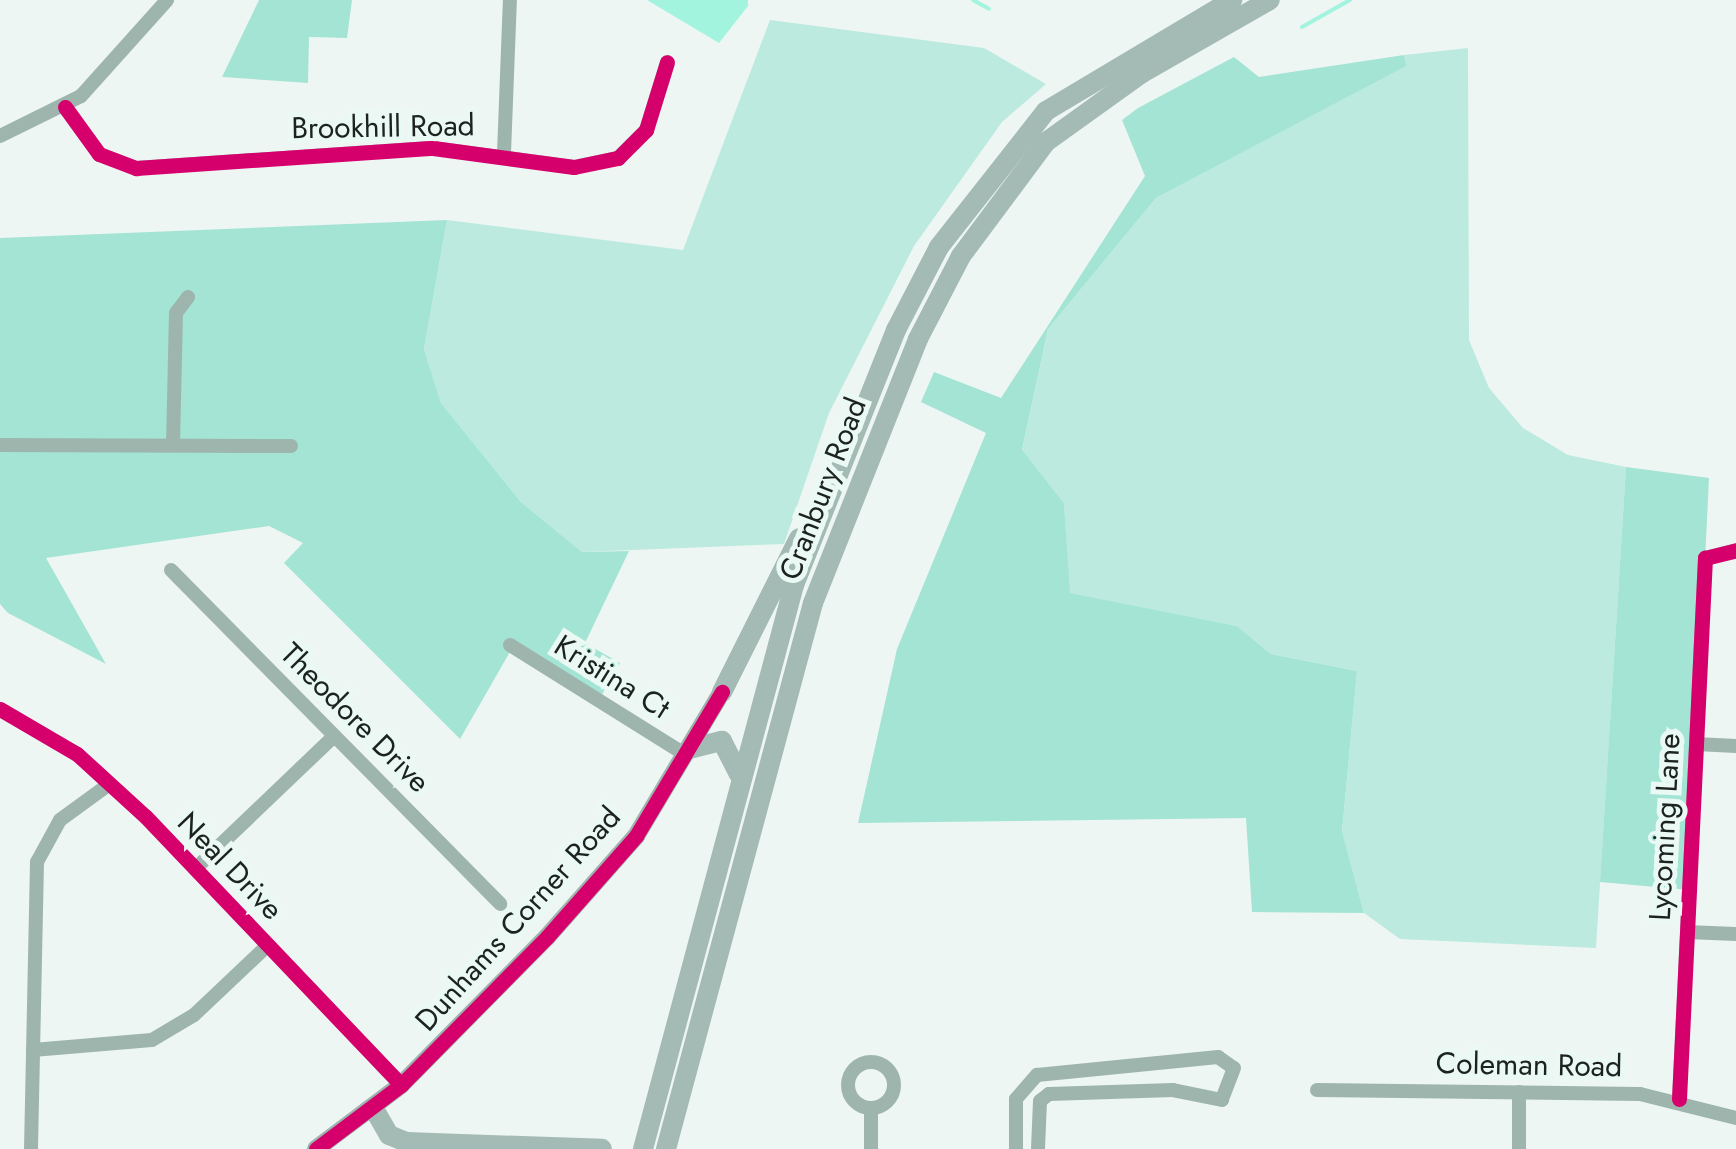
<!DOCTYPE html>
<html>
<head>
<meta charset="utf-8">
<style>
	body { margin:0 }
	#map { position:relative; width:1736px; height:1149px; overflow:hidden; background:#eef6f3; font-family:Jost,sans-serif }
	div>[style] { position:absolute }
	.green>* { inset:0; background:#bdeade }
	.forest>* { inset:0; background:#a3e4d4 }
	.water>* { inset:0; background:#a3f4df }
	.stream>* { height:4px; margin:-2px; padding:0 2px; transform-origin:2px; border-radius:2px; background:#a3f4df }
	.minor>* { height:14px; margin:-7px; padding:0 7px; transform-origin:7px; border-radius:7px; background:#9eb5ae }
	.minor>.ring { margin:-7px; padding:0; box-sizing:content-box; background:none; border:14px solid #9eb5ae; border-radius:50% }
	.tertiary>* { height:18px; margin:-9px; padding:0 9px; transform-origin:9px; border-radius:9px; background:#9eb5ae }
	.secondary>* { height:20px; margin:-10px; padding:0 10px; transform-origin:10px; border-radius:10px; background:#a3bab5 }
	.cycleway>* { height:15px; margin:-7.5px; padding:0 7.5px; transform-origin:7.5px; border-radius:7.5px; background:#d6006c }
	span { translate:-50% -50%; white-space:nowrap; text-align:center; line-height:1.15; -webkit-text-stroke:10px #eaf9f4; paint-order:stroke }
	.street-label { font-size:30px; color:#1c2220 }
</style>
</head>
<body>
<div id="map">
	<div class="green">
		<div style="clip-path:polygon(770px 20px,984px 48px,1046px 84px,1002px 122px,914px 246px,829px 413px,784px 544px,582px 552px,521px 502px,441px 403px,424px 349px,447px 220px,683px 250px)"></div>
		<div style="clip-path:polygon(1468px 48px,1469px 340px,1489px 388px,1523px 428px,1568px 455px,1626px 467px,1596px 948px,1400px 939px,1364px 913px,1342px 833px,1357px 671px,1271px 654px,1237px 626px,1069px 593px,1064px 503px,1022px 451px,1048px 329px,1156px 198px,1405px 66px,1404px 55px)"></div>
	</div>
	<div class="forest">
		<div style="clip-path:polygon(259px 0,352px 0,347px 38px,309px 37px,308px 83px,222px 77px)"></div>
		<div style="clip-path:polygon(1404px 55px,1406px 66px,1156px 198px,1048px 329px,1022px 450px,1064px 503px,1070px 593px,1237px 626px,1271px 654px,1357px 671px,1342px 832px,1364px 913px,1252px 912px,1246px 818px,858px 823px,897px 649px,986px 433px,921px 402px,934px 372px,1001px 398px,1145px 176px,1122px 120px,1138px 108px,1234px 57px,1259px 77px)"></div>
		<div style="clip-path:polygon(447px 220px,424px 349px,441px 403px,521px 502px,582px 552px,629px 551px,585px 643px,620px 663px,600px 698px,511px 650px,460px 739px,284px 563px,303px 543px,269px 526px,46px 558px,106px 664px,8px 613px,0 604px,0 238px)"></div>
		<div style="clip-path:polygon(1626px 467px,1709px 478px,1689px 890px,1600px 882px)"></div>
	</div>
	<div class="water">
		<div style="clip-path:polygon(647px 0,748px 0,748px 6px,719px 43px)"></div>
	</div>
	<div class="stream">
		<div style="left:973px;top:0;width:18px;rotate:29deg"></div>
		<div style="left:1302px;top:27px;width:55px;rotate:-29.4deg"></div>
	</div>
	<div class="minor">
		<div style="left:65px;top:107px;width:58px;rotate:54.1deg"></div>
		<div style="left:99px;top:154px;width:40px;rotate:21deg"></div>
		<div style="left:136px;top:168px;width:298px;rotate:-3.9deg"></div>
		<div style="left:433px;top:148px;width:142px;rotate:7.7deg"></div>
		<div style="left:574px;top:167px;width:45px;rotate:-11.6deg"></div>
		<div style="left:618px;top:158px;width:40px;rotate:-45deg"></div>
		<div style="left:646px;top:130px;width:71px;rotate:-72.8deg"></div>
		<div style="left:0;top:136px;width:90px;rotate:-26.3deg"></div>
		<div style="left:81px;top:96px;width:129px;rotate:-48.1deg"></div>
		<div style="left:504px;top:153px;width:153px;rotate:-87.8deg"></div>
		<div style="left:0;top:445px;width:291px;rotate:0.2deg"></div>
		<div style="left:173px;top:445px;width:132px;rotate:-88.7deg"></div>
		<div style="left:176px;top:313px;width:20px;rotate:-53deg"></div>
		<div style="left:171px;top:570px;width:469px;rotate:45.4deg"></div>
		<div style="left:510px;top:645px;width:208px;rotate:32deg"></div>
		<div style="left:0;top:709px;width:89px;rotate:30.3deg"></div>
		<div style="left:77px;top:754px;width:93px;rotate:42.4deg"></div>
		<div style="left:146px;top:817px;width:370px;rotate:46.4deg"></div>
		<div style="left:1696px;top:744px;width:40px;rotate:2.9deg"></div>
		<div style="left:195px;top:869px;width:192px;rotate:-43.7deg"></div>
		<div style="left:1687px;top:932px;width:49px;rotate:2.3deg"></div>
		<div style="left:33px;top:1050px;width:119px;rotate:-4.8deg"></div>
		<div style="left:152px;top:1040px;width:49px;rotate:-30.8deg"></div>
		<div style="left:194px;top:1015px;width:102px;rotate:-43.4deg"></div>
		<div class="ring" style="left:848px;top:1062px;width:32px;height:32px"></div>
		<div style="left:1317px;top:1090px;width:323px;rotate:0.7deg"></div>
		<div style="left:1640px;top:1094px;width:99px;rotate:14deg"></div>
		<div style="left:1679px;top:1099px;width:542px;rotate:-87.25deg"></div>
		<div style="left:1705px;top:558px;width:32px;rotate:-14deg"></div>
		<div style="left:31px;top:1149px;width:287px;rotate:-88.8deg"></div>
		<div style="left:37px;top:862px;width:48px;rotate:-61.3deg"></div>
		<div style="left:60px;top:820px;width:59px;rotate:-36.1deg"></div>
		<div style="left:871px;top:1149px;width:41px;rotate:-90deg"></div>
		<div style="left:1016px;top:1149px;width:50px;rotate:-90deg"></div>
		<div style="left:1016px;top:1099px;width:32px;rotate:-49deg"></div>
		<div style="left:1037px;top:1075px;width:182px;rotate:-5.7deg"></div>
		<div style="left:1218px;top:1057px;width:19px;rotate:35deg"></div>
		<div style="left:1234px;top:1068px;width:34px;rotate:111deg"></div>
		<div style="left:1222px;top:1100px;width:50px;rotate:-168.5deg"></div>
		<div style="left:1173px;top:1090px;width:124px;rotate:178.2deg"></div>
		<div style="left:1049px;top:1094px;width:11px;rotate:142deg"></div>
		<div style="left:1040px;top:1101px;width:48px;rotate:92.4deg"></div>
		<div style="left:1519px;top:1149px;width:57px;rotate:-90deg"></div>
	</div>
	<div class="tertiary">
		<div style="left:316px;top:1149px;width:106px;rotate:-37deg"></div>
		<div style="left:401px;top:1085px;width:208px;rotate:-45.4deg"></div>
		<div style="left:547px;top:937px;width:135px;rotate:-48.6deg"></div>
		<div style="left:636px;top:836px;width:168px;rotate:-59.2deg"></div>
	</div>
	<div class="secondary">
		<div style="left:722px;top:692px;width:172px;rotate:-63.4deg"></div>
		<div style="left:689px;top:749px;width:34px;rotate:-14deg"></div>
		<div style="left:722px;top:741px;width:37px;rotate:63deg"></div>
		<div style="left:374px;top:1109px;width:30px;rotate:60deg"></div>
		<div style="left:389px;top:1135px;width:18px;rotate:22deg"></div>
		<div style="left:406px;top:1142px;width:196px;rotate:2deg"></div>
		<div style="left:643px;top:1149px;width:584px;rotate:-75.01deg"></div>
		<div style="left:794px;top:585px;width:275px;rotate:-68.2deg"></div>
		<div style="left:896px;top:330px;width:93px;rotate:-62.6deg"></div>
		<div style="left:939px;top:247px;width:173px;rotate:-51.8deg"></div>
		<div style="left:1046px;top:111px;width:217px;rotate:-30.8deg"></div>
		<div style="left:666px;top:1149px;width:565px;rotate:-74.93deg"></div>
		<div style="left:813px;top:603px;width:284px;rotate:-68.3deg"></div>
		<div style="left:918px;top:339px;width:93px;rotate:-62.6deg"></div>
		<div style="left:961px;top:256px;width:142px;rotate:-53.3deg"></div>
		<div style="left:1046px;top:142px;width:118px;rotate:-35.7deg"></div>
		<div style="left:1142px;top:73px;width:147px;rotate:-29.7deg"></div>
	</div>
	<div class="cycleway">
		<div style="left:65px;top:107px;width:58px;rotate:54.1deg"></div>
		<div style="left:99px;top:154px;width:40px;rotate:21deg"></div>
		<div style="left:136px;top:168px;width:298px;rotate:-3.9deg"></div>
		<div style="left:433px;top:148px;width:142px;rotate:7.7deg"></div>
		<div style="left:574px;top:167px;width:45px;rotate:-11.6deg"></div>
		<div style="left:618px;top:158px;width:40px;rotate:-45deg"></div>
		<div style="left:646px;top:130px;width:71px;rotate:-72.8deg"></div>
		<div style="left:0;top:709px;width:89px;rotate:30.3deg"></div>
		<div style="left:77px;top:754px;width:93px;rotate:42.4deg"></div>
		<div style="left:146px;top:817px;width:370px;rotate:46.4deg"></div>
		<div style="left:1679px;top:1099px;width:542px;rotate:-87.25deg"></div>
		<div style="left:1705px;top:558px;width:32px;rotate:-14deg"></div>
		<div style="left:316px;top:1149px;width:106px;rotate:-37deg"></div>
		<div style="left:401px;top:1085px;width:208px;rotate:-45.4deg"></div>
		<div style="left:547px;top:937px;width:135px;rotate:-48.6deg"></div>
		<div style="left:636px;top:836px;width:168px;rotate:-59.2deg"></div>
	</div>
	<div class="street-label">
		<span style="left:383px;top:127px;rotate:-1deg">Brookhill Road</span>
		<span style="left:823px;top:489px;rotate:-69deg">Cranbury Road</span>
		<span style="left:612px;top:677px;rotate:32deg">Kristina Ct</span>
		<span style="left:355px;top:718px;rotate:45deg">Theodore Drive</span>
		<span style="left:1665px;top:827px;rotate:-87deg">Lycoming Lane</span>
		<span style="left:230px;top:866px;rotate:46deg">Neal Drive</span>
		<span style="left:518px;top:919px;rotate:-48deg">Dunhams Corner Road</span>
		<span style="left:1529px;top:1065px;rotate:1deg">Coleman Road</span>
	</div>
</div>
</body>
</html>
